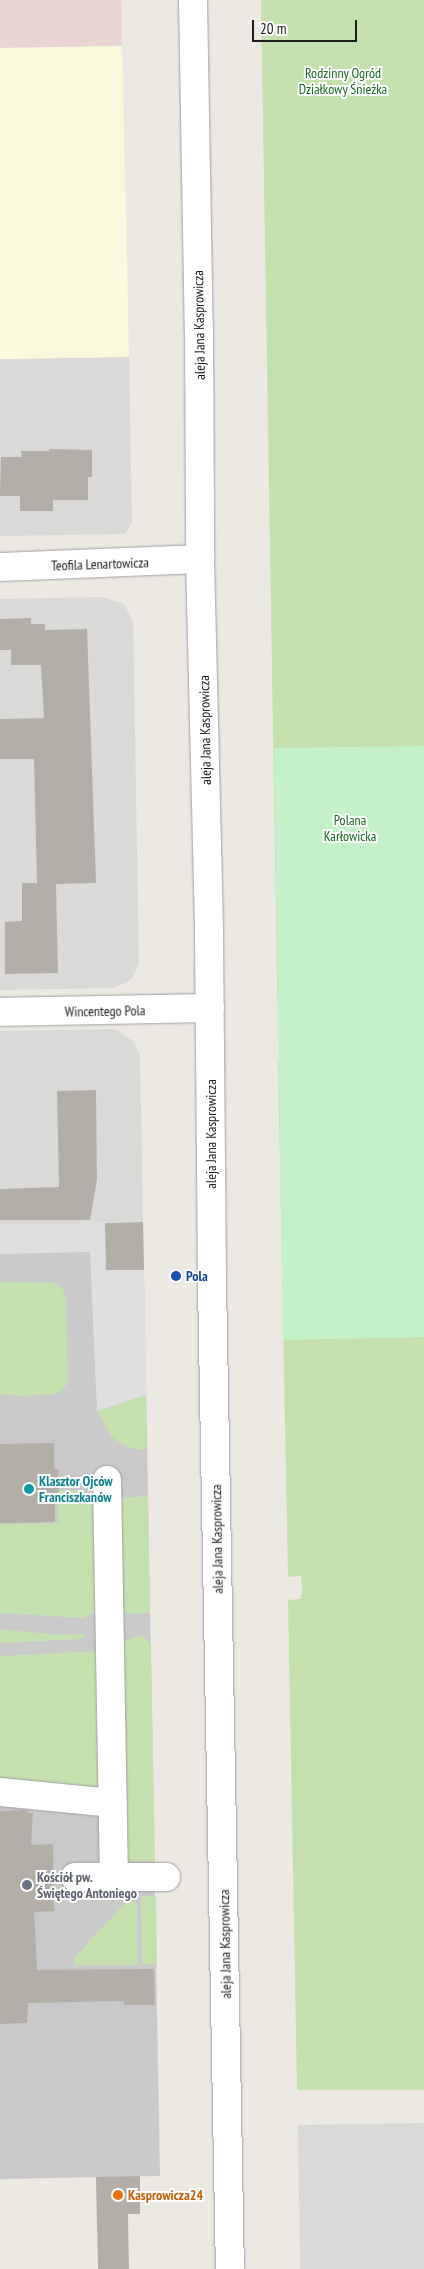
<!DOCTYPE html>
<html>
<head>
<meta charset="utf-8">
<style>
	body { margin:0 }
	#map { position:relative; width:424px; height:2269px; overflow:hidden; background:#ece9e2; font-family:"PT Sans Narrow",sans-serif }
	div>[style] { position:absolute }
	.residential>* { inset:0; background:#d9d9d8 }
	.commercial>* { inset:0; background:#ebd5d3 }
	.education>* { inset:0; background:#f9fadc }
	.religious>* { inset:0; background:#c9c9c9 }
	.grass>* { inset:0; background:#c4e0ad }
	.park>* { inset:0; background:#c3f2c9 }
	.parking>* { inset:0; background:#dfdfdf }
	.building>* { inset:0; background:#b4aea8 }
	.roads { filter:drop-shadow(0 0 1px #9f9f9f) drop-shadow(0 0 1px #9f9f9f) }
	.minor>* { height:28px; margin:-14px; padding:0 14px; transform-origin:14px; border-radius:14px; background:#fff }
	.dots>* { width:14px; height:14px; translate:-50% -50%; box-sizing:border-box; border:2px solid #fff; border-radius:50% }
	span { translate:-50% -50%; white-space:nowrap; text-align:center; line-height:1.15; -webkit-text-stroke:4px #fff; paint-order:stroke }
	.park-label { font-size:14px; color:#186b23 }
	.street-label { font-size:14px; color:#1b1b1b }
	.transit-label { font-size:14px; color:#164399; font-weight:700 }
	.left { translate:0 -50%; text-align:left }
	.culture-label { font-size:14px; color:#0d838f; font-weight:700 }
	.worship-label { font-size:14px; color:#5b616d; font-weight:700 }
	.food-label { font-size:14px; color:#c56008; font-weight:700 }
	.scale { position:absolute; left:252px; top:20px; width:105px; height:22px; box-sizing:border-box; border:2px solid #1b1b1b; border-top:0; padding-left:6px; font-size:15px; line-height:18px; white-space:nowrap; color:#1b1b1b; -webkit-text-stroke:4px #fff; paint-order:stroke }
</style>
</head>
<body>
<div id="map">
	<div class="residential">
		<div style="clip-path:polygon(129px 357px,132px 523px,125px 534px,0 536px,0 359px)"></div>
		<div style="clip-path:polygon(102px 597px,124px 604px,133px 621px,139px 964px,131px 980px,113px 988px,0 990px,0 599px)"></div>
		<div style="clip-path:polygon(115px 1029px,133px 1041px,140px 1055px,143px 1222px,0 1224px,0 1031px)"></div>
		<div style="clip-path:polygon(424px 2123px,424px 2269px,300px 2269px,298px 2125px)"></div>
	</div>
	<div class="commercial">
		<div style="clip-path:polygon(0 0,121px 0,122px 46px,0 48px)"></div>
	</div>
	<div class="education">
		<div style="clip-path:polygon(122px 46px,129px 357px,0 359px,0 48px)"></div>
	</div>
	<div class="religious">
		<div style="clip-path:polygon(105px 1223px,106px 1270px,144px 1270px,160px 2176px,0 2179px,0 1224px)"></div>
	</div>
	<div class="grass">
		<div style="clip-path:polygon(261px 0,424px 0,424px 1034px,278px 1035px)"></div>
		<div style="clip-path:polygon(278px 1061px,322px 1061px,424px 1271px,424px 2090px,297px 2090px,288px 1600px,301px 1599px,302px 1591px,301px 1576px,288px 1577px)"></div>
		<div style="clip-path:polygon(0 1282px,55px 1283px,62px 1288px,66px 1297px,68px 1380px,64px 1389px,56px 1394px,21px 1396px,0 1394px)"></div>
		<div style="clip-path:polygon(146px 1395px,147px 1449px,138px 1450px,123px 1445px,112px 1437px,97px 1411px)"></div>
		<div style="clip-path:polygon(84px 1490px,84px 1502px,98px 1503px,98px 1608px,94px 1613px,82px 1618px,0 1613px,0 1524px,58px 1523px,58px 1491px)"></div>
		<div style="clip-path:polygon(148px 1496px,150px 1613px,116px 1614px,116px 1498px)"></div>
		<div style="clip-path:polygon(0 1629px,58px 1635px,84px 1634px,84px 1639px,0 1643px)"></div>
		<div style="clip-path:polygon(143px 1636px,151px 1645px,155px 1861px,124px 1861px,121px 1644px,133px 1637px)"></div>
		<div style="clip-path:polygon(99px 1651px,100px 1790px,0 1782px,0 1656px)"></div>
		<div style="clip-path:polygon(141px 1896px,156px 1896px,157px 1964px,142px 1964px)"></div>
		<div style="clip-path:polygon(129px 1899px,137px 1903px,137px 1965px,75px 1965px,74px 1958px)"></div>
	</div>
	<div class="park">
		<div style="clip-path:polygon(424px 746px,424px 1337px,283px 1340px,274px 748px)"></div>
	</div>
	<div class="parking">
		<div style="clip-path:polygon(105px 1223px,106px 1270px,144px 1270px,146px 1395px,97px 1411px,90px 1252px,0 1254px,0 1224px)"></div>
	</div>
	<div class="building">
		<div style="clip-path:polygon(49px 449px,92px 450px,92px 477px,88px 477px,88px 500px,53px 500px,53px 511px,20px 511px,20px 496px,0 496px,1px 457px,22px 457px,21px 451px,49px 451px)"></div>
		<div style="clip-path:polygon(31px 618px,31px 624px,45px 624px,45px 630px,87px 629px,96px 883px,56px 884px,58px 973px,5px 974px,5px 922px,22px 921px,22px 883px,37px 883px,34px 759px,0 759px,0 719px,44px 718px,41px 665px,11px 665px,11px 650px,0 650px,0 619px)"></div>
		<div style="clip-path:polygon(96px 1090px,97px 1180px,90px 1220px,0 1220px,0 1189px,59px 1187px,57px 1091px)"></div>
		<div style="clip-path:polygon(143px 1222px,144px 1270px,106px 1270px,105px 1223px)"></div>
		<div style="clip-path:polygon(54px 1443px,54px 1469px,58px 1469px,59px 1496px,55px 1496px,55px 1522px,0 1523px,0 1444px)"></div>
		<div style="clip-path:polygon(27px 1810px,28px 1813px,33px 1813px,31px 1845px,53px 1844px,54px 1911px,34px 1912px,37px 1970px,154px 1969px,155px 2005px,124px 2005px,124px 2001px,28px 2003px,27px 2023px,0 2024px,0 1811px)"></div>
		<div style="clip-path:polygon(140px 2176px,140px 2214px,128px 2214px,129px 2269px,98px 2269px,96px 2177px)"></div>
	</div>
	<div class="roads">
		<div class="minor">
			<div style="left:193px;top:0;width:331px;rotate:89deg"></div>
			<div style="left:199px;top:331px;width:228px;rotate:89.7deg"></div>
			<div style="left:200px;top:559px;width:375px;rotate:88.6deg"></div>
			<div style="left:209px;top:934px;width:348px;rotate:89.5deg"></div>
			<div style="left:212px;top:1282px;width:987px;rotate:88.96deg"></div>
			<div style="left:0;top:567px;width:200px;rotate:-2.3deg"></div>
			<div style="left:0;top:1012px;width:210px;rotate:-1.1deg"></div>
			<div style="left:107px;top:1480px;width:397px;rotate:89deg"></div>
			<div style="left:0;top:1792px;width:113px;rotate:5.6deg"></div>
			<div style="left:75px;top:1877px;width:91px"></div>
		</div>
	</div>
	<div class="dots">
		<div style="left:176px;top:1276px;background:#1a4fb4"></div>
		<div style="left:29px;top:1489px;background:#0f9aa8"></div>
		<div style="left:27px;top:1885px;background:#6b7280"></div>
		<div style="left:118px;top:2195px;background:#e8710a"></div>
	</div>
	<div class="park-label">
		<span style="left:343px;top:81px">Rodzinny Ogród<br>Działkowy Śnieżka</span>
		<span style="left:350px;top:828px">Polana<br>Karłowicka</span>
	</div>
	<div class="street-label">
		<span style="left:199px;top:325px;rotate:-91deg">aleja Jana Kasprowicza</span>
		<span style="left:100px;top:564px;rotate:-2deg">Teofila Lenartowicza</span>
		<span style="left:205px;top:730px;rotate:-91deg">aleja Jana Kasprowicza</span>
		<span style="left:105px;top:1011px;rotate:-1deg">Wincentego Pola</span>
		<span style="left:211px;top:1134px;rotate:-90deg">aleja Jana Kasprowicza</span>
		<span style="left:217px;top:1539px;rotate:-91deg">aleja Jana Kasprowicza</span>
		<span style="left:225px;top:1944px;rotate:-91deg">aleja Jana Kasprowicza</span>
	</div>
	<div class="transit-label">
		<span class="left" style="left:186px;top:1276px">Pola</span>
	</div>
	<div class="culture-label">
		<span class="left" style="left:39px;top:1489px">Klasztor Ojców<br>Franciszkanów</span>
	</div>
	<div class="worship-label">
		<span class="left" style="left:37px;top:1885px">Kościół pw.<br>Świętego Antoniego</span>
	</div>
	<div class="food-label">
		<span class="left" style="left:128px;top:2195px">Kasprowicza24</span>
	</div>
	<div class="scale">20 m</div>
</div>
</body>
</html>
